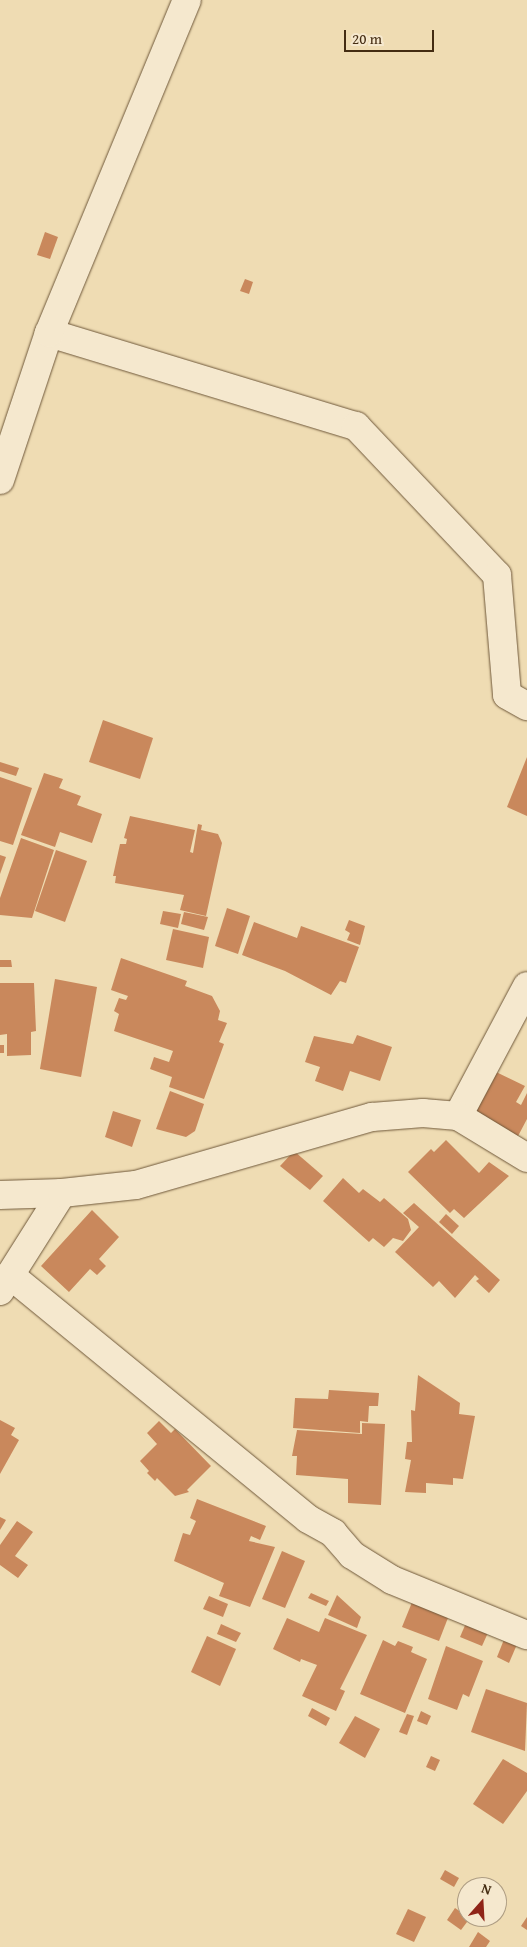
<!DOCTYPE html>
<html>
<head>
<meta charset="utf-8">
<style>
	body { margin:0 }
	#map { position:relative; width:527px; height:1947px; overflow:hidden; background:#efdcb3; font-family:"Gentium Book Plus",serif }
	div>[style] { position:absolute }
	.building>* { inset:0; background:#c9885c }
	.roads { filter:drop-shadow(0 0 1px #6f583a) drop-shadow(0 0 1px #6f583a) }
	.minor>* { height:28px; margin:-14px; padding:0 14px; transform-origin:14px; border-radius:14px; background:#f5e8ce }
	.tertiary>* { height:28px; margin:-14px; padding:0 14px; transform-origin:14px; border-radius:14px; background:#f5e8ce }
	span { translate:-50% -50%; white-space:nowrap; text-align:center; line-height:1.15; -webkit-text-stroke:4px #f5e8ce; paint-order:stroke }
	.north { position:absolute; left:457px; top:1877px; width:50px; height:50px; box-sizing:border-box; background:#f5e8ce; border:1px solid #ae9d83; border-radius:50%; rotate:19deg; font-size:14px; font-weight:700; line-height:20px; text-align:center; color:#442c12 }
	.north::after { content:''; display:block; margin:auto; width:18px; height:22px; background:#8f2418; clip-path:polygon(50% 0,100% 100%,50% 72%,0 100%) }
	.scale { position:absolute; left:344px; top:30px; width:90px; height:22px; box-sizing:border-box; border:2px solid #442c12; border-top:0; padding-left:6px; font-size:15px; line-height:18px; white-space:nowrap; color:#442c12; -webkit-text-stroke:4px #f5e8ce; paint-order:stroke }
</style>
</head>
<body>
<div id="map">
	<div class="building">
		<div style="clip-path:polygon(45px 232px,58px 237px,50px 259px,37px 255px)"></div>
		<div style="clip-path:polygon(245px 279px,253px 282px,249px 294px,240px 291px)"></div>
		<div style="clip-path:polygon(103px 720px,153px 738px,140px 779px,89px 762px)"></div>
		<div style="clip-path:polygon(527px 757px,527px 816px,507px 807px)"></div>
		<div style="clip-path:polygon(0 762px,19px 768px,16px 776px,0 771px)"></div>
		<div style="clip-path:polygon(44px 773px,63px 779px,59px 788px,81px 796px,77px 805px,102px 814px,92px 843px,60px 832px,55px 847px,21px 835px)"></div>
		<div style="clip-path:polygon(0 777px,32px 788px,13px 845px,0 841px)"></div>
		<div style="clip-path:polygon(130px 816px,195px 830px,190px 852px,193px 853px,198px 824px,202px 825px,201px 830px,218px 834px,222px 843px,206px 916px,180px 910px,184px 895px,115px 883px,116px 876px,113px 876px,120px 844px,126px 844px,127px 839px,124px 838px)"></div>
		<div style="clip-path:polygon(21px 838px,54px 850px,32px 918px,0 915px,0 898px,18px 903px,0 898px)"></div>
		<div style="clip-path:polygon(56px 850px,87px 861px,65px 922px,35px 911px)"></div>
		<div style="clip-path:polygon(0 855px,6px 857px,0 874px)"></div>
		<div style="clip-path:polygon(227px 908px,250px 916px,238px 954px,215px 946px)"></div>
		<div style="clip-path:polygon(163px 911px,181px 914px,178px 928px,160px 924px)"></div>
		<div style="clip-path:polygon(184px 912px,208px 917px,204px 930px,181px 924px)"></div>
		<div style="clip-path:polygon(349px 920px,365px 926px,360px 945px,347px 940px,350px 933px,345px 930px)"></div>
		<div style="clip-path:polygon(254px 922px,297px 938px,301px 926px,359px 947px,346px 983px,340px 981px,331px 995px,285px 971px,242px 955px)"></div>
		<div style="clip-path:polygon(173px 929px,209px 937px,203px 968px,166px 960px)"></div>
		<div style="clip-path:polygon(121px 958px,187px 981px,185px 986px,212px 996px,220px 1011px,218px 1020px,227px 1023px,219px 1042px,224px 1044px,204px 1099px,169px 1087px,172px 1077px,150px 1069px,154px 1057px,169px 1062px,173px 1051px,114px 1031px,119px 1014px,114px 1011px,119px 998px,126px 1000px,128px 996px,111px 990px)"></div>
		<div style="clip-path:polygon(0 960px,11px 960px,12px 967px,0 967px)"></div>
		<div style="clip-path:polygon(55px 979px,97px 987px,81px 1077px,40px 1069px)"></div>
		<div style="clip-path:polygon(0 983px,34px 983px,36px 1031px,31px 1032px,31px 1055px,7px 1056px,7px 1034px,0 1035px)"></div>
		<div style="clip-path:polygon(357px 1035px,392px 1047px,380px 1081px,350px 1071px,343px 1091px,315px 1081px,320px 1067px,305px 1062px,314px 1036px,353px 1044px)"></div>
		<div style="clip-path:polygon(0 1045px,4px 1045px,4px 1053px,0 1053px)"></div>
		<div style="clip-path:polygon(494px 1071px,525px 1086px,516px 1102px,521px 1105px,527px 1093px,527px 1119px,517px 1138px,471px 1115px)"></div>
		<div style="clip-path:polygon(170px 1091px,204px 1104px,195px 1131px,186px 1137px,156px 1129px)"></div>
		<div style="clip-path:polygon(113px 1111px,141px 1120px,132px 1147px,105px 1137px)"></div>
		<div style="clip-path:polygon(446px 1140px,479px 1173px,489px 1162px,509px 1176px,464px 1218px,454px 1209px,450px 1213px,408px 1172px,431px 1149px,434px 1152px)"></div>
		<div style="clip-path:polygon(294px 1151px,323px 1176px,310px 1190px,280px 1166px)"></div>
		<div style="clip-path:polygon(343px 1178px,359px 1193px,363px 1189px,380px 1202px,384px 1198px,408px 1219px,411px 1230px,403px 1241px,393px 1238px,384px 1247px,373px 1238px,369px 1242px,323px 1201px)"></div>
		<div style="clip-path:polygon(414px 1203px,500px 1280px,489px 1293px,476px 1281px,479px 1279px,475px 1275px,455px 1298px,439px 1281px,433px 1287px,395px 1252px,419px 1227px,403px 1213px)"></div>
		<div style="clip-path:polygon(92px 1210px,119px 1237px,99px 1259px,106px 1266px,97px 1275px,90px 1269px,69px 1292px,41px 1266px)"></div>
		<div style="clip-path:polygon(446px 1214px,459px 1226px,452px 1234px,439px 1222px)"></div>
		<div style="clip-path:polygon(418px 1375px,460px 1403px,459px 1414px,475px 1416px,463px 1479px,453px 1478px,453px 1485px,426px 1483px,426px 1493px,405px 1492px,411px 1460px,405px 1459px,407px 1442px,412px 1442px,411px 1410px,415px 1411px)"></div>
		<div style="clip-path:polygon(329px 1390px,379px 1393px,378px 1406px,369px 1406px,368px 1422px,360px 1421px,360px 1433px,293px 1428px,295px 1398px,328px 1399px)"></div>
		<div style="clip-path:polygon(0 1420px,15px 1428px,11px 1435px,19px 1440px,0 1474px)"></div>
		<div style="clip-path:polygon(159px 1421px,171px 1433px,175px 1429px,211px 1466px,187px 1490px,189px 1492px,175px 1496px,157px 1478px,155px 1481px,147px 1473px,149px 1471px,140px 1461px,157px 1444px,147px 1433px)"></div>
		<div style="clip-path:polygon(362px 1423px,385px 1424px,381px 1505px,348px 1503px,348px 1479px,296px 1475px,297px 1456px,292px 1456px,297px 1430px,362px 1434px)"></div>
		<div style="clip-path:polygon(197px 1499px,266px 1526px,260px 1540px,251px 1536px,249px 1541px,275px 1547px,250px 1607px,219px 1596px,224px 1583px,174px 1561px,183px 1533px,190px 1535px,196px 1521px,190px 1518px)"></div>
		<div style="clip-path:polygon(0 1517px,6px 1520px,0 1530px)"></div>
		<div style="clip-path:polygon(17px 1521px,33px 1532px,15px 1556px,28px 1565px,18px 1578px,0 1565px,0 1545px)"></div>
		<div style="clip-path:polygon(282px 1551px,305px 1561px,285px 1608px,262px 1599px)"></div>
		<div style="clip-path:polygon(417px 1590px,453px 1605px,439px 1641px,402px 1627px)"></div>
		<div style="clip-path:polygon(311px 1593px,329px 1601px,326px 1606px,308px 1598px)"></div>
		<div style="clip-path:polygon(337px 1595px,361px 1617px,357px 1628px,328px 1615px)"></div>
		<div style="clip-path:polygon(209px 1596px,228px 1604px,223px 1617px,203px 1609px)"></div>
		<div style="clip-path:polygon(469px 1616px,491px 1626px,482px 1646px,460px 1637px)"></div>
		<div style="clip-path:polygon(287px 1618px,319px 1632px,325px 1618px,367px 1635px,340px 1689px,345px 1691px,336px 1711px,302px 1696px,317px 1665px,301px 1659px,300px 1662px,273px 1649px)"></div>
		<div style="clip-path:polygon(221px 1624px,241px 1633px,236px 1642px,217px 1634px)"></div>
		<div style="clip-path:polygon(207px 1636px,236px 1649px,220px 1686px,191px 1672px)"></div>
		<div style="clip-path:polygon(505px 1637px,518px 1642px,509px 1663px,497px 1657px)"></div>
		<div style="clip-path:polygon(383px 1640px,395px 1646px,398px 1641px,413px 1647px,411px 1652px,427px 1659px,405px 1713px,360px 1694px)"></div>
		<div style="clip-path:polygon(446px 1646px,483px 1661px,469px 1697px,463px 1694px,457px 1710px,428px 1699px)"></div>
		<div style="clip-path:polygon(486px 1689px,527px 1703px,525px 1751px,471px 1732px)"></div>
		<div style="clip-path:polygon(312px 1708px,330px 1718px,326px 1726px,308px 1716px)"></div>
		<div style="clip-path:polygon(421px 1711px,431px 1716px,427px 1725px,417px 1721px)"></div>
		<div style="clip-path:polygon(407px 1714px,414px 1716px,407px 1735px,399px 1732px)"></div>
		<div style="clip-path:polygon(355px 1716px,380px 1729px,365px 1758px,339px 1743px)"></div>
		<div style="clip-path:polygon(431px 1756px,440px 1760px,435px 1771px,426px 1767px)"></div>
		<div style="clip-path:polygon(503px 1759px,527px 1773px,527px 1791px,503px 1824px,473px 1804px)"></div>
		<div style="clip-path:polygon(445px 1870px,459px 1878px,454px 1887px,440px 1879px)"></div>
		<div style="clip-path:polygon(455px 1908px,470px 1918px,461px 1930px,447px 1920px)"></div>
		<div style="clip-path:polygon(408px 1909px,426px 1917px,414px 1942px,396px 1934px)"></div>
		<div style="clip-path:polygon(527px 1917px,527px 1930px,521px 1926px)"></div>
		<div style="clip-path:polygon(478px 1932px,490px 1941px,486px 1947px,469px 1947px)"></div>
	</div>
	<div class="roads">
		<div class="minor">
			<div style="left:49px;top:333px;width:321px;rotate:16.9deg"></div>
			<div style="left:356px;top:426px;width:205px;rotate:46.6deg"></div>
			<div style="left:497px;top:575px;width:120px;rotate:85.2deg"></div>
			<div style="left:507px;top:695px;width:23px;rotate:29deg"></div>
			<div style="left:0;top:480px;width:155px;rotate:-71.6deg"></div>
			<div style="left:49px;top:333px;width:360px;rotate:-67.5deg"></div>
			<div style="left:458px;top:1116px;width:147px;rotate:-62deg"></div>
			<div style="left:10px;top:1275px;width:385px;rotate:39.3deg"></div>
			<div style="left:308px;top:1519px;width:29px;rotate:29deg"></div>
			<div style="left:333px;top:1533px;width:29px;rotate:49deg"></div>
			<div style="left:352px;top:1555px;width:47px;rotate:32deg"></div>
			<div style="left:392px;top:1580px;width:146px;rotate:22.2deg"></div>
			<div style="left:0;top:1291px;width:116px;rotate:-57.7deg"></div>
		</div>
		<div class="tertiary">
			<div style="left:0;top:1195px;width:62px;rotate:-1.8deg"></div>
			<div style="left:62px;top:1193px;width:74px;rotate:-6.2deg"></div>
			<div style="left:136px;top:1185px;width:246px;rotate:-16.1deg"></div>
			<div style="left:372px;top:1117px;width:51px;rotate:-4.5deg"></div>
			<div style="left:423px;top:1113px;width:35px;rotate:5deg"></div>
			<div style="left:458px;top:1116px;width:81px;rotate:31.3deg"></div>
		</div>
	</div>
	<div class="north">N</div>
	<div class="scale">20 m</div>
</div>
</body>
</html>
